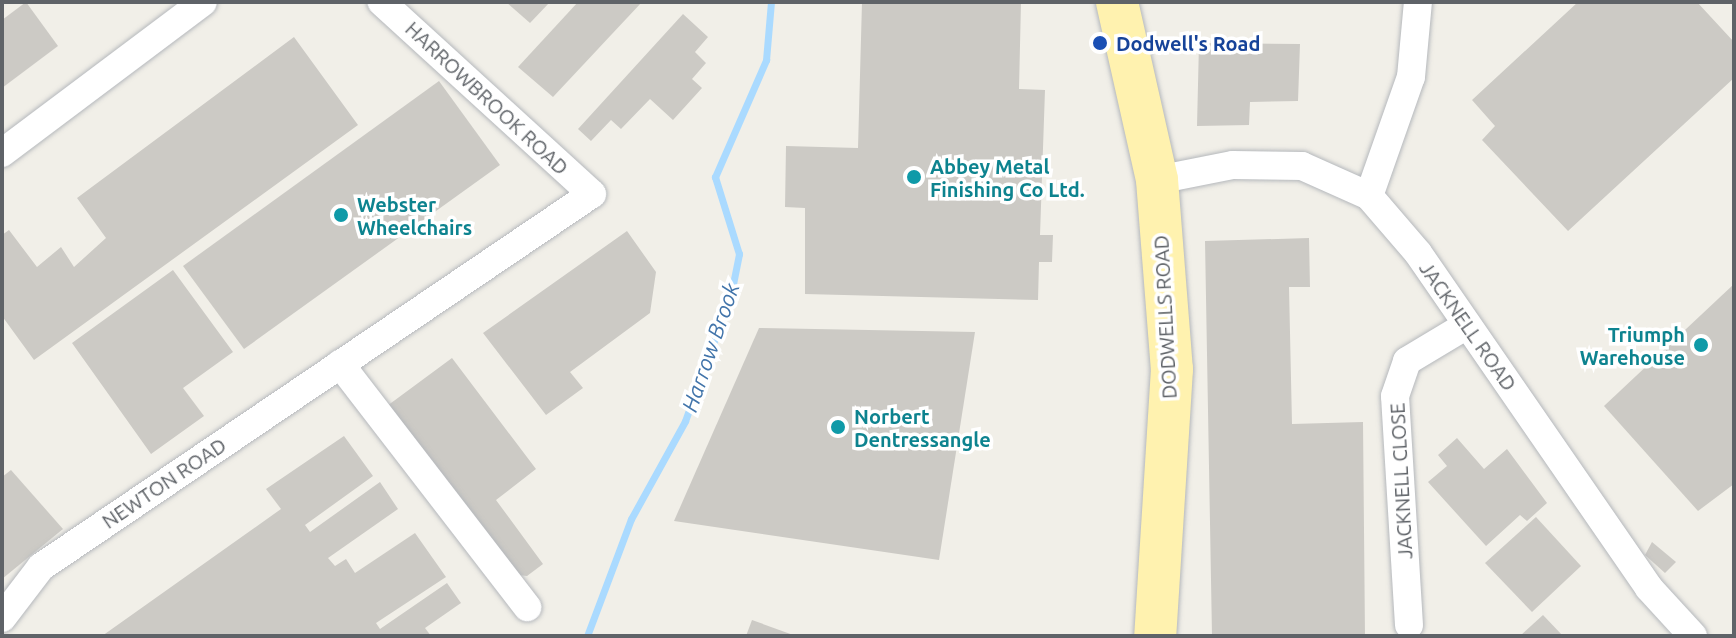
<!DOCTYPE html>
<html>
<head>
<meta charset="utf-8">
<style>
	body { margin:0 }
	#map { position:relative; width:1736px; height:638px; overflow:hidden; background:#f1efe8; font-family:Ubuntu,sans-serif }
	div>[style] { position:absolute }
	.stream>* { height:7px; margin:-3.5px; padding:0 3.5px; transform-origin:3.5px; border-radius:3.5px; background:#aadaff }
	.building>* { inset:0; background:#cccac5 }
	.roads { filter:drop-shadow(0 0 2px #b5b8bc) drop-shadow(0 0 2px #b5b8bc) }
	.street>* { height:28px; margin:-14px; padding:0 14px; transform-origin:14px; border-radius:14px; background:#fff }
	.primary>* { height:42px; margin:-21px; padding:0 21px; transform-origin:21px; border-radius:21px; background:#fff2af }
	.dots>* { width:22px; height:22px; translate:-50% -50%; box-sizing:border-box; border:4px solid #fff; border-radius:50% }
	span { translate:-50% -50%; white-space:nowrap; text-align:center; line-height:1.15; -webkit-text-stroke:7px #fff; paint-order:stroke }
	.transit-label { font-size:20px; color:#164399; font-weight:700 }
	.left { translate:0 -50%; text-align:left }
	.street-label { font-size:20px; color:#5f6368 }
	.culture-label { font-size:20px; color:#0d838f; font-weight:700 }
	.right { translate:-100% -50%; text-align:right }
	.water-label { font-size:22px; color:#4174aa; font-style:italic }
	.frame { position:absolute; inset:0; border:4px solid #5f6368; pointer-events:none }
</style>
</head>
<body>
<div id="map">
	<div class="stream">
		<div style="left:587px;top:636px;width:125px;rotate:-69.4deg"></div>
		<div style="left:631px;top:519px;width:112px;rotate:-61.1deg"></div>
		<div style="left:685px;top:421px;width:135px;rotate:-70.1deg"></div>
		<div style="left:731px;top:294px;width:41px;rotate:-78.7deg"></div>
		<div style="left:739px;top:254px;width:81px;rotate:-107.3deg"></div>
		<div style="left:715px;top:177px;width:128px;rotate:-66.4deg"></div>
		<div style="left:766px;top:60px;width:58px;rotate:-85.1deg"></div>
	</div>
	<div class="building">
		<div style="clip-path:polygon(26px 2px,58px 46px,2px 88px,2px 20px)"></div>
		<div style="clip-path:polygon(506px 2px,550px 2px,530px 23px)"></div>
		<div style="clip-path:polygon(578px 2px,642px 2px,553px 97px,518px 67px)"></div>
		<div style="clip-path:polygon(862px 2px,1021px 2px,1019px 89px,1045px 90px,1040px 235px,1053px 235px,1052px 262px,1039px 262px,1038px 300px,805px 294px,805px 208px,785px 207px,786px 146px,858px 148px)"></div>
		<div style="clip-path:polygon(1578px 2px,1697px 2px,1734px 42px,1734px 78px,1568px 231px,1482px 140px,1495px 126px,1472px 100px)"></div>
		<div style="clip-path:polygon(683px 14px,708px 37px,695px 52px,706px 63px,692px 79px,702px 88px,673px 120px,650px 99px,621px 129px,611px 120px,591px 141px,578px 129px)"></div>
		<div style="clip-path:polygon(294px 37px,358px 125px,34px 360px,2px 316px,2px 235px,9px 230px,37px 267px,61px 247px,74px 267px,106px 238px,77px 198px)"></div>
		<div style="clip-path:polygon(1199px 43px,1300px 44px,1298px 101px,1250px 102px,1249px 125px,1197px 126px)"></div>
		<div style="clip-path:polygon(439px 81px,500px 165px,244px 349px,183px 266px)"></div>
		<div style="clip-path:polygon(627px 231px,656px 272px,650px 313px,570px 372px,583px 388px,546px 415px,483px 333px)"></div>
		<div style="clip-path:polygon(1309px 238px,1310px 287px,1289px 287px,1292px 424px,1363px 422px,1365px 636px,1212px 636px,1205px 241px)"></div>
		<div style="clip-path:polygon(173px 270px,233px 352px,183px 388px,204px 416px,151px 454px,72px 343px)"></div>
		<div style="clip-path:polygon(1734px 284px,1734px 484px,1698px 511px,1604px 406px)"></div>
		<div style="clip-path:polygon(759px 328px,975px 332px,939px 560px,674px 521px)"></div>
		<div style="clip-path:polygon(452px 358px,536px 469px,496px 500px,543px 564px,527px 576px,509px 574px,387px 406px)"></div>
		<div style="clip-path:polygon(344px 436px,373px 476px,305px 525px,310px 532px,380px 482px,398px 509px,328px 558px,335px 566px,346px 559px,355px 573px,415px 533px,446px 577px,376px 623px,380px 629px,447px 583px,461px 603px,425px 628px,431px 636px,102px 636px,281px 509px,266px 489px)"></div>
		<div style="clip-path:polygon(1457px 438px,1484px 469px,1507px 449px,1547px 503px,1527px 521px,1520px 515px,1486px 546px,1428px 482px,1447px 466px,1438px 455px)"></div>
		<div style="clip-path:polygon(11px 470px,63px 529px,2px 579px,2px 477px)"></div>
		<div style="clip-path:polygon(1536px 517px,1581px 566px,1532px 612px,1485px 563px)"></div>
		<div style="clip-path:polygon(1652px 542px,1676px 562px,1665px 573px,1645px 555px)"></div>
		<div style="clip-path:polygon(1543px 615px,1563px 636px,1520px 636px)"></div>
		<div style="clip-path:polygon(752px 620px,796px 636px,746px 636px)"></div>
	</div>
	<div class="roads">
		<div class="street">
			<div style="left:2px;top:153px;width:251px;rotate:-36.9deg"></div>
			<div style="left:1157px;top:180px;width:77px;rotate:-11.2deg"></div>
			<div style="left:1233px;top:165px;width:69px;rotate:0.8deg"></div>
			<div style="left:1302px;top:166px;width:73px;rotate:24.1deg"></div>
			<div style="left:1369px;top:196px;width:75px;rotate:49.3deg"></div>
			<div style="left:1418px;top:253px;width:407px;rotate:55.4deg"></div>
			<div style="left:1649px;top:588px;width:65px;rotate:47.5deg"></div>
			<div style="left:1369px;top:196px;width:126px;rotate:-70.6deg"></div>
			<div style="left:1411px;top:77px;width:75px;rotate:-84.7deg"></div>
			<div style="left:340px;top:364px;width:307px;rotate:52.4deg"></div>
			<div style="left:2px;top:618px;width:64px;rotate:-52.6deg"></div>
			<div style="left:41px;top:567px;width:665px;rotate:-34.1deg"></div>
			<div style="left:592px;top:194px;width:285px;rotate:-137.6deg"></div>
			<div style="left:1409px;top:625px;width:229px;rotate:-93.5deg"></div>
			<div style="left:1395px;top:396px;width:37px;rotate:-71deg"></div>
			<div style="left:1407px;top:361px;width:70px;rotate:-31deg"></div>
		</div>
		<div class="primary">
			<div style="left:1117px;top:2px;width:182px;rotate:77.3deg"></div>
			<div style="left:1157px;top:180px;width:190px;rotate:85.5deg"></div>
			<div style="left:1172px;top:369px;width:268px;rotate:93.6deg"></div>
		</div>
	</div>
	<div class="dots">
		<div style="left:1100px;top:43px;background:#1a4fb4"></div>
		<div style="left:914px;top:177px;background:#0f9aa8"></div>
		<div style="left:341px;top:215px;background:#0f9aa8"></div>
		<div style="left:1701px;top:345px;background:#0f9aa8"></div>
		<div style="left:838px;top:427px;background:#0f9aa8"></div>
	</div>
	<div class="transit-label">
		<span class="left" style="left:1116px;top:43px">Dodwell's Road</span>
	</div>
	<div class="street-label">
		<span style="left:487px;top:98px;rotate:43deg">HARROWBROOK ROAD</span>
		<span style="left:1165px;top:317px;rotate:-93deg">DODWELLS ROAD</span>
		<span style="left:1468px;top:326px;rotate:55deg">JACKNELL ROAD</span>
		<span style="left:1401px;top:481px;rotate:-93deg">JACKNELL CLOSE</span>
		<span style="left:164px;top:483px;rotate:-34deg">NEWTON ROAD</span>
	</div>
	<div class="culture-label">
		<span class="left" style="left:930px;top:178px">Abbey Metal<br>Finishing Co Ltd.</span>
		<span class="left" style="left:357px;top:216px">Webster<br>Wheelchairs</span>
		<span class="right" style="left:1685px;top:346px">Triumph<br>Warehouse</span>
		<span class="left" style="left:854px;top:428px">Norbert<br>Dentressangle</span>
	</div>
	<div class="water-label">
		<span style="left:710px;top:347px;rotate:-71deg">Harrow Brook</span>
	</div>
	<div class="frame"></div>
</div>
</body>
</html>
